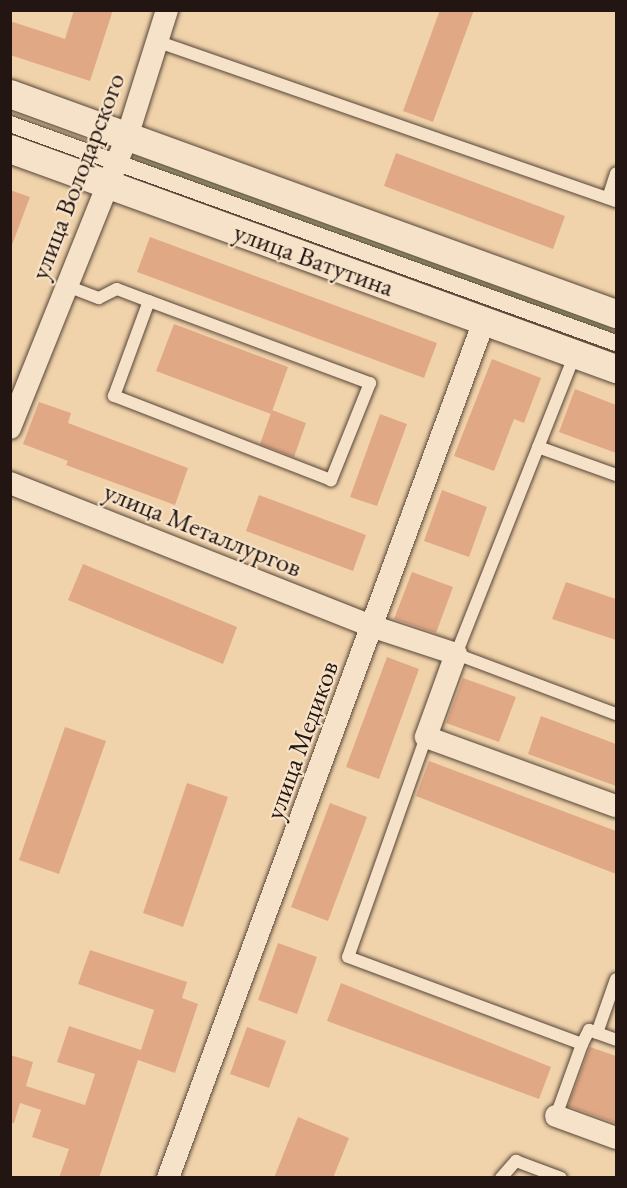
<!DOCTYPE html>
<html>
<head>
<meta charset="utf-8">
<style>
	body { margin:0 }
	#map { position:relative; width:627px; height:1188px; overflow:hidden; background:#f1d3ab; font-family:"EB Garamond",serif }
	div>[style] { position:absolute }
	.green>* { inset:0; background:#bbbc88 }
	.building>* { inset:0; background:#e1a886 }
	.roads { filter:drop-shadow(0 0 2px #564538) drop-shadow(0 0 2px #564538) }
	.service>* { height:12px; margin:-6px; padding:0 6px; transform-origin:6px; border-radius:6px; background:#f6e2c8 }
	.pedestrian>* { height:16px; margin:-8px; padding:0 8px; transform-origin:8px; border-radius:8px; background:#f6e2c8 }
	.minor>* { height:22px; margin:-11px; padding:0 11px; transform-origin:11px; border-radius:11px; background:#f6e2c8 }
	.tertiary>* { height:28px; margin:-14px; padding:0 14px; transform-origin:14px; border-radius:14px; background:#f6e2c8 }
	span { translate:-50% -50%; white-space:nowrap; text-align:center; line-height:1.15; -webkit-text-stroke:4.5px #f6e2c8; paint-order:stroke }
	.street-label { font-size:27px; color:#231612 }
	.frame { position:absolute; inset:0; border:12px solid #231612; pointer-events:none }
</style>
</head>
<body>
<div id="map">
	<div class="green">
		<div style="clip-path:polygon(137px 152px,616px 325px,616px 359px,128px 178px)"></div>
	</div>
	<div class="building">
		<div style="clip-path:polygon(74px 10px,113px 10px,90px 81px,10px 55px,10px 21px,65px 39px)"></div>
		<div style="clip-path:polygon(440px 10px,474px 10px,433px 122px,403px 111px)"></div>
		<div style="clip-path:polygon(396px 153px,565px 216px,553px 249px,384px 186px)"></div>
		<div style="clip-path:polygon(10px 190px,30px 197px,12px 245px,10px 244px)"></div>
		<div style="clip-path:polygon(150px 237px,437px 343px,424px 378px,137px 272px)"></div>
		<div style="clip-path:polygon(174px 324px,288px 367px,271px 414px,156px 371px)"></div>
		<div style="clip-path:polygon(492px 359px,541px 378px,524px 423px,514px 419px,494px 471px,454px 456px)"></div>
		<div style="clip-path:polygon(575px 389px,616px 405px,616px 453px,559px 432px)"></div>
		<div style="clip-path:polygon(39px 402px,71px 413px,68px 423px,188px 468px,175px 505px,66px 465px,68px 461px,23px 444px)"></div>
		<div style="clip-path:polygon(272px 410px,306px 423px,294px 457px,260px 444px)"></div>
		<div style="clip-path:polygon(380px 414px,407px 424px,377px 506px,350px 497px)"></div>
		<div style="clip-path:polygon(442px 490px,487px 507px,469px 557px,424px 541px)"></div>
		<div style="clip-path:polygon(259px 495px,366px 535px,353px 571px,246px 531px)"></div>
		<div style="clip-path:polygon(83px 564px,237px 627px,223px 664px,68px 600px)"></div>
		<div style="clip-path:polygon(412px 572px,453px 587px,436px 633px,394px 619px)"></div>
		<div style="clip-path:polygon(566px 582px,616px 599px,616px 640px,552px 619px)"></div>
		<div style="clip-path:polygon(387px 657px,419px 669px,379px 779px,346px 767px)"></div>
		<div style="clip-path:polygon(463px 678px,516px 697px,499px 742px,446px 723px)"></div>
		<div style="clip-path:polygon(541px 716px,616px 744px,616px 786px,528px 754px)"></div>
		<div style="clip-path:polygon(65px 727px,106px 741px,59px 874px,19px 860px)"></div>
		<div style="clip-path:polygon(429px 761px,616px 831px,616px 874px,416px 796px)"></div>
		<div style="clip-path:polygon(187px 783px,228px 797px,183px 927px,143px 913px)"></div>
		<div style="clip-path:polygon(330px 803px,367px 817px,328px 921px,291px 907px)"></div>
		<div style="clip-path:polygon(278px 943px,317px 957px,297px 1014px,258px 1000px)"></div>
		<div style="clip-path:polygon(90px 950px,187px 982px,182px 998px,198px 1004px,175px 1073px,138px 1060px,99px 1178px,59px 1178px,69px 1149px,32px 1137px,41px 1110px,20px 1103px,14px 1123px,10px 1123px,10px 1055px,33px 1062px,26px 1086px,85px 1105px,95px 1074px,57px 1062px,69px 1026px,141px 1050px,154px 1010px,78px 984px)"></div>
		<div style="clip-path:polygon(341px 983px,551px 1067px,539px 1099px,327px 1021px)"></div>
		<div style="clip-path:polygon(247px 1027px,286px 1041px,269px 1088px,230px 1074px)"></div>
		<div style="clip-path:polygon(590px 1047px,616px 1056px,615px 1123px,568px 1106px)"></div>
		<div style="clip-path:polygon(298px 1117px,349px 1138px,333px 1178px,274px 1178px)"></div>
	</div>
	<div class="roads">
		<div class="service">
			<div style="left:156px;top:41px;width:487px;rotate:19.2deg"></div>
			<div style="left:608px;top:198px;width:26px;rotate:-72deg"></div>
			<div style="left:67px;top:286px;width:34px;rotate:21deg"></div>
			<div style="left:99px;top:298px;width:20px;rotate:-27deg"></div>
			<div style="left:117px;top:289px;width:34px;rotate:21deg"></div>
			<div style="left:149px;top:301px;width:236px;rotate:20.4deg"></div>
			<div style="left:370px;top:383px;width:105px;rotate:111.9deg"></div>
			<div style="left:331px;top:480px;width:233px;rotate:-158.8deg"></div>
			<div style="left:114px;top:396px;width:101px;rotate:-69.8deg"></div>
			<div style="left:575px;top:354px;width:323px;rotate:111.6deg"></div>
			<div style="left:456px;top:654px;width:171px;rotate:20.6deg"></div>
			<div style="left:538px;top:447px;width:83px;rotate:19.7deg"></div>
			<div style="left:426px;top:737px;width:233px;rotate:109.5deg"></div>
			<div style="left:348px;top:957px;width:250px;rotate:20.4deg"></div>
			<div style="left:582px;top:1044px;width:16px;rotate:-63deg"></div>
			<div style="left:589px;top:1030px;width:29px;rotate:20deg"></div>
			<div style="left:597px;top:1033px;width:57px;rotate:-70.6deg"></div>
			<div style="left:556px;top:1116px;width:77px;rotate:-70.1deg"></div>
			<div style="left:501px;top:1178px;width:23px;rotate:-49deg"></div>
			<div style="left:516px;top:1161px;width:48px;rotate:20.7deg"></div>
		</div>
		<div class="pedestrian">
			<div style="left:10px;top:124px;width:644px;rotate:19.87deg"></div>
		</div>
		<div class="minor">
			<div style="left:10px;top:428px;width:314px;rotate:-68.1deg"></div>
			<div style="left:127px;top:137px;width:133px;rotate:-72.5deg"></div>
			<div style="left:10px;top:483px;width:391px;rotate:21.6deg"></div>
			<div style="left:374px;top:627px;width:86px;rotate:18.2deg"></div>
			<div style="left:456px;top:654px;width:88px;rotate:109.9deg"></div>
			<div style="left:426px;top:737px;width:202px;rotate:20deg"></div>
			<div style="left:556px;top:1116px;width:64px;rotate:20.1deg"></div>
			<div style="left:168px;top:1178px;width:913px;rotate:-69.76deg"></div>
		</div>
		<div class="tertiary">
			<div style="left:10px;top:94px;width:645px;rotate:19.95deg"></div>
			<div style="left:10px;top:149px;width:645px;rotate:19.95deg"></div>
		</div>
	</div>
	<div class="street-label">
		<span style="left:77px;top:176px;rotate:-69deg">улица Володарского</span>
		<span style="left:314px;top:259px;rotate:20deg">улица Ватутина</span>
		<span style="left:203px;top:529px;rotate:22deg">улица Металлургов</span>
		<span style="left:301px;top:740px;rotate:-70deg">улица Медиков</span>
	</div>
	<div class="frame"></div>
</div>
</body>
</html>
